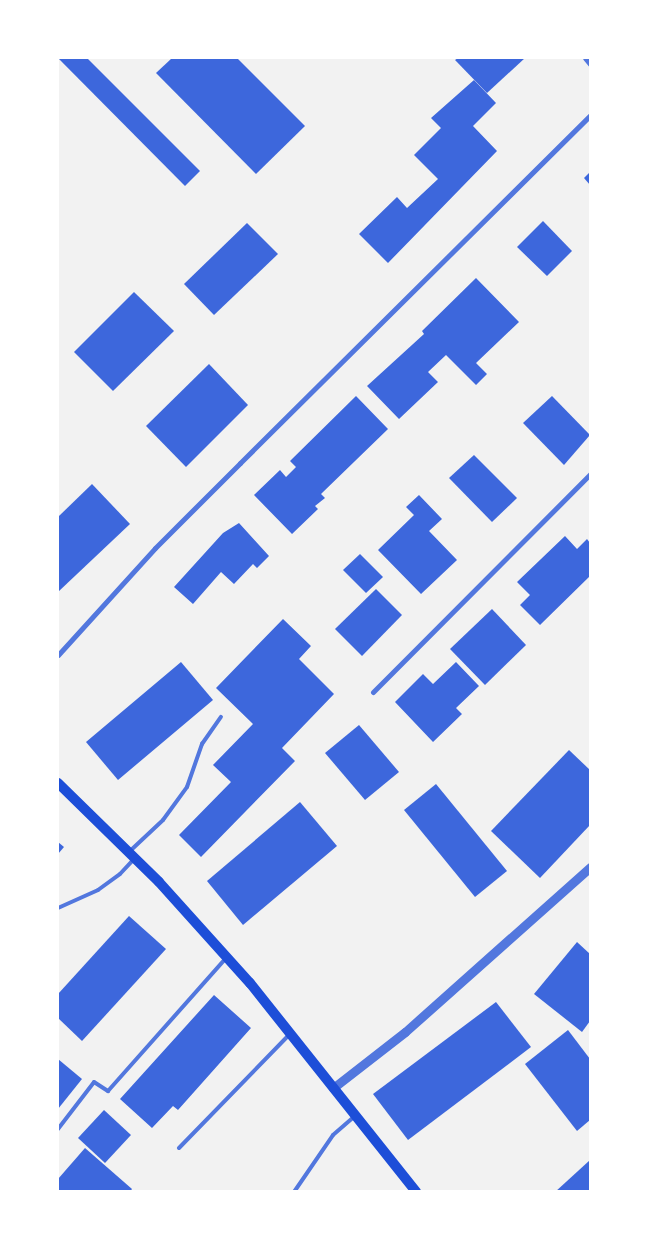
<!DOCTYPE html>
<html>
<head>
<meta charset="utf-8">
<style>
	body { margin:0 }
	#map { position:relative; width:648px; height:1249px; overflow:hidden; background:#f2f2f2; font-family:"Exo 2",sans-serif }
	div>[style] { position:absolute }
	.building>* { inset:0; background:#3d67dc }
	.service>* { height:4px; margin:-2px; padding:0 2px; transform-origin:2px; border-radius:2px; background:#5277de }
	.minor>* { height:5px; margin:-2.5px; padding:0 2.5px; transform-origin:2.5px; border-radius:2.5px; background:#5277de }
	.tertiary>* { height:9px; margin:-4.5px; padding:0 4.5px; transform-origin:4.5px; border-radius:4.5px; background:#5277de }
	.secondary>* { height:10px; margin:-5px; padding:0 5px; transform-origin:5px; border-radius:5px; background:#1d4ed8 }
	span { translate:-50% -50%; white-space:nowrap; text-align:center; line-height:1.15; -webkit-text-stroke:4px #fff; paint-order:stroke }
	.frame { position:absolute; inset:0; border:59px solid #fff; pointer-events:none }
</style>
</head>
<body>
<div id="map">
	<div class="building">
		<div style="clip-path:polygon(58px 58px,87px 58px,200px 171px,185px 186px)"></div>
		<div style="clip-path:polygon(172px 58px,237px 58px,305px 126px,256px 174px,156px 73px)"></div>
		<div style="clip-path:polygon(458px 58px,525px 58px,487px 93px,455px 60px)"></div>
		<div style="clip-path:polygon(474px 80px,496px 103px,473px 126px,497px 151px,388px 263px,359px 234px,397px 197px,407px 208px,438px 179px,414px 155px,441px 128px,431px 118px)"></div>
		<div style="clip-path:polygon(590px 172px,590px 185px,584px 178px)"></div>
		<div style="clip-path:polygon(543px 221px,572px 251px,547px 276px,517px 247px)"></div>
		<div style="clip-path:polygon(247px 223px,278px 254px,214px 315px,184px 284px)"></div>
		<div style="clip-path:polygon(476px 278px,519px 322px,476px 363px,487px 374px,476px 385px,446px 355px,428px 372px,438px 382px,399px 419px,367px 386px,424px 334px,422px 331px)"></div>
		<div style="clip-path:polygon(134px 292px,174px 331px,113px 391px,74px 352px)"></div>
		<div style="clip-path:polygon(209px 364px,248px 405px,186px 467px,146px 426px)"></div>
		<div style="clip-path:polygon(356px 396px,388px 429px,321px 494px,325px 498px,315px 506px,318px 509px,292px 534px,254px 495px,280px 470px,286px 477px,296px 467px,290px 461px)"></div>
		<div style="clip-path:polygon(552px 396px,590px 435px,564px 465px,523px 423px)"></div>
		<div style="clip-path:polygon(474px 455px,517px 498px,492px 522px,449px 478px)"></div>
		<div style="clip-path:polygon(92px 484px,130px 524px,58px 592px,58px 517px)"></div>
		<div style="clip-path:polygon(419px 495px,442px 519px,429px 531px,457px 560px,421px 594px,378px 550px,414px 515px,406px 507px)"></div>
		<div style="clip-path:polygon(239px 523px,269px 556px,257px 568px,253px 564px,234px 584px,221px 572px,193px 604px,174px 587px,223px 533px)"></div>
		<div style="clip-path:polygon(565px 536px,577px 549px,587px 539px,590px 543px,590px 576px,540px 625px,520px 605px,530px 595px,517px 582px)"></div>
		<div style="clip-path:polygon(360px 554px,383px 577px,366px 593px,343px 570px)"></div>
		<div style="clip-path:polygon(376px 589px,402px 615px,362px 656px,335px 629px)"></div>
		<div style="clip-path:polygon(492px 609px,526px 645px,485px 685px,450px 649px)"></div>
		<div style="clip-path:polygon(283px 619px,311px 646px,299px 659px,334px 694px,282px 748px,295px 761px,201px 857px,179px 835px,231px 782px,213px 765px,253px 724px,216px 688px)"></div>
		<div style="clip-path:polygon(181px 662px,213px 700px,118px 780px,86px 742px)"></div>
		<div style="clip-path:polygon(456px 662px,479px 686px,456px 708px,462px 714px,433px 742px,395px 702px,423px 674px,433px 684px)"></div>
		<div style="clip-path:polygon(359px 725px,399px 772px,365px 800px,325px 753px)"></div>
		<div style="clip-path:polygon(569px 750px,590px 770px,590px 825px,540px 878px,491px 831px)"></div>
		<div style="clip-path:polygon(436px 784px,507px 871px,475px 897px,404px 810px)"></div>
		<div style="clip-path:polygon(300px 802px,337px 846px,243px 925px,207px 881px)"></div>
		<div style="clip-path:polygon(58px 842px,64px 847px,58px 854px)"></div>
		<div style="clip-path:polygon(129px 916px,166px 949px,82px 1041px,58px 1018px,58px 994px)"></div>
		<div style="clip-path:polygon(577px 942px,590px 954px,590px 1021px,582px 1032px,534px 994px)"></div>
		<div style="clip-path:polygon(214px 995px,251px 1028px,178px 1110px,173px 1106px,152px 1128px,120px 1099px)"></div>
		<div style="clip-path:polygon(496px 1002px,531px 1047px,408px 1140px,373px 1094px)"></div>
		<div style="clip-path:polygon(568px 1030px,590px 1059px,590px 1120px,577px 1131px,525px 1064px)"></div>
		<div style="clip-path:polygon(58px 1059px,82px 1079px,58px 1109px)"></div>
		<div style="clip-path:polygon(104px 1110px,131px 1135px,105px 1163px,78px 1138px)"></div>
		<div style="clip-path:polygon(85px 1148px,132px 1189px,130px 1192px,58px 1192px,58px 1179px)"></div>
		<div style="clip-path:polygon(590px 1160px,590px 1192px,555px 1192px)"></div>
	</div>
	<div class="service">
		<div style="left:130px;top:851px;width:45px;rotate:-43.2deg"></div>
		<div style="left:163px;top:820px;width:41px;rotate:-54deg"></div>
		<div style="left:187px;top:787px;width:46px;rotate:-70.8deg"></div>
		<div style="left:202px;top:744px;width:33px;rotate:-55deg"></div>
		<div style="left:58px;top:908px;width:44px;rotate:-24.2deg"></div>
		<div style="left:98px;top:890px;width:27px;rotate:-36deg"></div>
		<div style="left:120px;top:874px;width:19px;rotate:-47deg"></div>
		<div style="left:58px;top:1129px;width:59px;rotate:-52.5deg"></div>
		<div style="left:94px;top:1082px;width:17px;rotate:33deg"></div>
		<div style="left:108px;top:1091px;width:176px;rotate:-48.4deg"></div>
		<div style="left:179px;top:1148px;width:159px;rotate:-45.8deg"></div>
		<div style="left:294px;top:1192px;width:69px;rotate:-55.6deg"></div>
		<div style="left:333px;top:1135px;width:29px;rotate:-41deg"></div>
	</div>
	<div class="minor">
		<div style="left:585px;top:58px;width:8px;rotate:50deg"></div>
		<div style="left:58px;top:655px;width:144px;rotate:-47.8deg"></div>
		<div style="left:155px;top:548px;width:120px;rotate:-45deg"></div>
		<div style="left:240px;top:463px;width:493px;rotate:-44.8deg"></div>
		<div style="left:373px;top:692px;width:308px;rotate:-45.1deg"></div>
	</div>
	<div class="tertiary">
		<div style="left:333px;top:1088px;width:91px;rotate:-37.9deg"></div>
		<div style="left:405px;top:1032px;width:248px;rotate:-41.7deg"></div>
	</div>
	<div class="secondary">
		<div style="left:58px;top:783px;width:141px;rotate:44.4deg"></div>
		<div style="left:159px;top:882px;width:136px;rotate:48deg"></div>
		<div style="left:250px;top:983px;width:267px;rotate:51.5deg"></div>
	</div>
	<div class="frame"></div>
</div>
</body>
</html>
